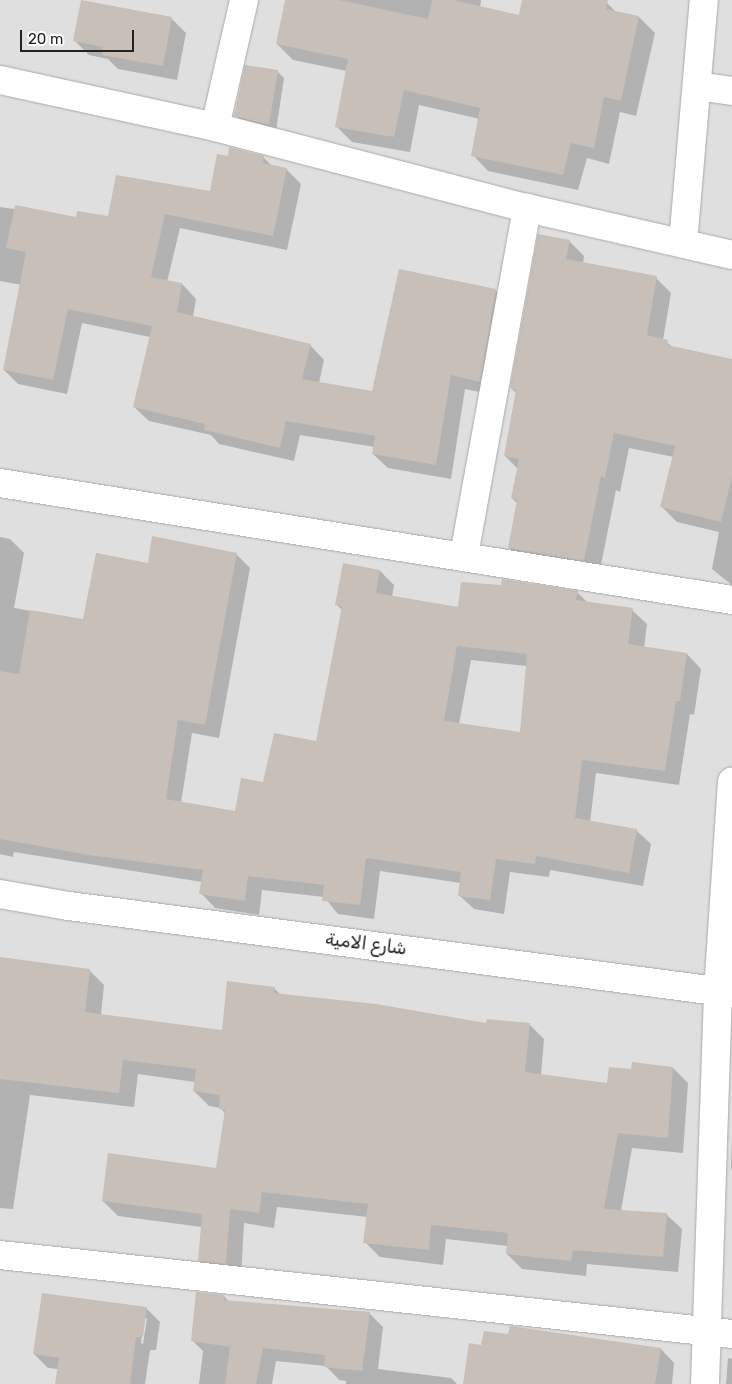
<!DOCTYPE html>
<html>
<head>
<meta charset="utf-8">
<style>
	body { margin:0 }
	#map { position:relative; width:732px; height:1384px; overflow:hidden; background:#f2efe9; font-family:Rubik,"Noto Sans Arabic",sans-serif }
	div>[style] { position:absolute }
	.residential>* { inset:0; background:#e0dfdf }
	.shadow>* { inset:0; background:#0003 }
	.building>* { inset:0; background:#c7bfb8 }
	.roads { filter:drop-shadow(0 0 1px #a9a9a9) drop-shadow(0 0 1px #a9a9a9) }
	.minor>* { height:28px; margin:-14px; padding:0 14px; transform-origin:14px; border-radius:14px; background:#fff }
	.tertiary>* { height:28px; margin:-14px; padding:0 14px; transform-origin:14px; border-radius:14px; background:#fff }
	span { translate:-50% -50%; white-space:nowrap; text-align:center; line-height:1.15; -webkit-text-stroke:4.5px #fff; paint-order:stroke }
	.street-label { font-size:18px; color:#222 }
	.scale { position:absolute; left:20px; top:30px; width:114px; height:22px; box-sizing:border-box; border:2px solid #222; border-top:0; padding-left:6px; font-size:15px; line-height:18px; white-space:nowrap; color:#222; -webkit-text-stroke:4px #fff; paint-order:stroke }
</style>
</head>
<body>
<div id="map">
	<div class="residential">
		<div style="clip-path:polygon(0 0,732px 0,732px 1384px,0 1384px)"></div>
	</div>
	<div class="shadow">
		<div style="clip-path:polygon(286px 0,481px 0,480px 8px,520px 17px,523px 0,593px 0,607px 3px,616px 12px,639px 17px,655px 33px,636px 116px,620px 112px,609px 164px,587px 158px,578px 190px,488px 171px,473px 155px,480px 119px,419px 105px,410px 152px,352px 142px,336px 126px,347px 71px,293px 60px,277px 44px)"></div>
		<div style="clip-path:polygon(171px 18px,186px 33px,177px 80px,118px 69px,108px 59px,89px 55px,75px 41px)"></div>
		<div style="clip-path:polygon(277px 71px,284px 78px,276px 131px,243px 123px,236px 115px)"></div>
		<div style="clip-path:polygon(263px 157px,273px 167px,286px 169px,301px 184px,287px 250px,180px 228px,167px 282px,182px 284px,196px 299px,193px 317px,310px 345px,324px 360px,319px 383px,373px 393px,496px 291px,510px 305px,494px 395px,465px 389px,451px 479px,388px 468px,373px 454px,375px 447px,300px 435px,294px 461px,219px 444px,211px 435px,149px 421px,134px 407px,150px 337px,82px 323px,67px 394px,18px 384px,4px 370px,22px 285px,0 281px,0 207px,77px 218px,109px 218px,211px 193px,229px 158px)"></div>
		<div style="clip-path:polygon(569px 241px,584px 256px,583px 264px,656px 278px,671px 293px,663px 340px,674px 348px,732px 360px,732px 585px,712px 569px,719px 532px,677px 522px,662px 507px,674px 457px,629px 448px,620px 492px,616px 490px,599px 575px,524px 563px,509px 548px,518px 504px,512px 498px,518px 469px,505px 456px,516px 393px,511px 388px)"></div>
		<div style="clip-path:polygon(evenodd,0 537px,10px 539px,24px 553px,14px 608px,84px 620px,149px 565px,236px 554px,250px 568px,219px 738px,192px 733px,181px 803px,236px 812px,264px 783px,317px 743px,343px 611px,337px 605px,380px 571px,394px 585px,392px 597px,459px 608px,577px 592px,588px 603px,632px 610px,647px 624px,644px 648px,687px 654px,701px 669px,694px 715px,690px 714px,679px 785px,596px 773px,590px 822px,636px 830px,651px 844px,643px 886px,550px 870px,549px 877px,510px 872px,504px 914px,474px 909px,459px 895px,461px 883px,380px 871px,374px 919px,338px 914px,324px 897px,262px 890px,259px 915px,215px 908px,201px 893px,202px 882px,14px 852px,13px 857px,0 854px,0 537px,471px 660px,527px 666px,521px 733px,459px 724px,471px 660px)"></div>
		<div style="clip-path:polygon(0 961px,89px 970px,104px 985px,101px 1015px,223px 1031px,274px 988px,281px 995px,487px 1024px,529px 1024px,544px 1039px,541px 1075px,608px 1085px,632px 1070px,673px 1068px,688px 1083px,683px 1153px,632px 1148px,621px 1211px,666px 1214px,682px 1229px,678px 1272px,587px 1264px,586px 1276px,522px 1269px,507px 1254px,508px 1246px,446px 1239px,443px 1265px,380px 1257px,365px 1242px,368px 1217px,277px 1207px,274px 1228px,244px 1223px,241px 1278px,215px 1275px,199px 1260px,202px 1227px,118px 1216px,103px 1201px,217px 1169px,225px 1114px,221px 1108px,209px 1106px,194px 1091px,195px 1082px,138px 1074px,134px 1107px,30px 1095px,13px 1209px,0 1208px)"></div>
		<div style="clip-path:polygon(732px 1135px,732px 1170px,731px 1169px)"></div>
		<div style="clip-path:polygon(224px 1296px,229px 1302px,369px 1313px,383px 1327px,378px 1369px,451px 1378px,457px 1384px,346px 1384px,346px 1381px,339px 1380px,326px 1366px,276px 1361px,272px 1384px,199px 1384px,203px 1351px,192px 1340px)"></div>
		<div style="clip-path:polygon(evenodd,146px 1308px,160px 1322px,156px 1350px,150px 1350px,145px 1384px,56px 1384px,58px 1369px,48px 1368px,34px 1354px,146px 1308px,144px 1318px,147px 1318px,143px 1344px,141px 1343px,144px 1318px)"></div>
		<div style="clip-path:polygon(482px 1346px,661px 1349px,674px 1363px,672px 1384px,464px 1384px)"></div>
		<div style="clip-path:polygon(728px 1358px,732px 1359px,732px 1384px,726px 1384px)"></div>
	</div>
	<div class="building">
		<div style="clip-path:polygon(81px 0,172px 17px,163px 66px,102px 55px,103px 47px,73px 41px)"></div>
		<div style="clip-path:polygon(285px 0,339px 0,428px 19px,432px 0,453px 0,519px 15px,522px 0,608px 0,606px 9px,639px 16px,621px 101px,604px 97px,594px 148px,571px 143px,563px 175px,471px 156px,480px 108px,404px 90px,394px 137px,335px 127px,348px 59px,276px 44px)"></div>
		<div style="clip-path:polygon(245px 65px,278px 70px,269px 125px,234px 116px)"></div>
		<div style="clip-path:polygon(229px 147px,264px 156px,263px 163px,287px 168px,273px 236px,165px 214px,151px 277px,182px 283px,177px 312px,311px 344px,302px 379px,372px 391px,399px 269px,496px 289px,480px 382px,451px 375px,436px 465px,372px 454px,375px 436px,286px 421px,280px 448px,204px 430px,205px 424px,133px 407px,152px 326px,68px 309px,53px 380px,3px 370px,26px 252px,6px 248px,15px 205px,76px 217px,77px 211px,108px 216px,116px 175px,210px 191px,217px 154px,228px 156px)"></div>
		<div style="clip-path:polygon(538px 234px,570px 240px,566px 259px,657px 276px,647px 335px,668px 340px,667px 345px,732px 359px,732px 477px,721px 522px,660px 507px,675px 446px,614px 433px,605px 478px,601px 476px,584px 561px,508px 548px,517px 500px,511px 498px,519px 459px,504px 456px,516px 390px,510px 388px)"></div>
		<div style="clip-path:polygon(evenodd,152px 536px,237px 553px,205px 725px,178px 720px,166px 799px,235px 811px,241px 778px,263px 782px,274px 733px,316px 741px,342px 606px,335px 605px,343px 563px,380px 570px,376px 593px,458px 607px,461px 582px,501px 585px,502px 579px,578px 591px,576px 600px,633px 608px,628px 644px,687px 653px,680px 701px,676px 701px,665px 771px,582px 760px,575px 818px,637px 829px,629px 873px,536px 856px,535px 864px,496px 859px,490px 900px,458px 896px,461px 872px,366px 858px,360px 905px,322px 901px,324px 885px,248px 876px,245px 901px,199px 894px,203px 870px,89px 855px,0 839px,0 671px,19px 674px,30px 610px,83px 619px,96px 553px,148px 563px,152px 536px,457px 646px,527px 654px,520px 732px,444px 721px,457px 646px)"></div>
		<div style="clip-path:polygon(0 957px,90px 969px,85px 1012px,222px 1030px,227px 981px,275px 987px,274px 993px,376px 1004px,486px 1023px,487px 1019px,530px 1023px,525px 1072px,607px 1083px,609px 1067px,631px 1069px,632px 1062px,673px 1067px,668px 1138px,618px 1133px,604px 1209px,667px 1213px,663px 1257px,573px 1250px,571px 1261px,506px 1254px,508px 1233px,431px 1225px,429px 1250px,363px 1243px,368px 1204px,262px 1192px,259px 1213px,230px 1209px,226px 1264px,198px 1261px,202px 1214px,102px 1201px,108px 1153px,216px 1168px,225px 1110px,219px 1109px,220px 1095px,193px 1091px,196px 1069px,123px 1060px,119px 1093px,0 1079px)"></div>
		<div style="clip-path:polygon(196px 1292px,224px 1295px,224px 1300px,370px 1312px,362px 1371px,324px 1367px,325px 1355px,263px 1348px,256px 1384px,225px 1384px,230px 1347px,191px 1341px)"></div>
		<div style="clip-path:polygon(42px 1293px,147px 1307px,143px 1337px,136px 1337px,130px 1384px,55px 1384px,59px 1358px,33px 1354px)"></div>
		<div style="clip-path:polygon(510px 1326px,661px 1348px,655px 1384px,463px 1384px,469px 1343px,481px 1345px,484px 1331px,508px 1334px)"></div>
	</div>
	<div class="roads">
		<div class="minor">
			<div style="left:0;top:80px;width:220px;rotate:12.3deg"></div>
			<div style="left:215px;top:127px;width:322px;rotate:14.6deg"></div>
			<div style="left:527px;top:208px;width:210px;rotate:12.9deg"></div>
			<div style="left:697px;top:86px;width:35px;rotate:8deg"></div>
			<div style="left:215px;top:127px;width:130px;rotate:-77.1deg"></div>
			<div style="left:683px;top:243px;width:244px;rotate:-85.1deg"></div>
			<div style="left:0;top:483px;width:741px;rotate:9.08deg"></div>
			<div style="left:464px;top:555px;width:353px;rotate:-79.7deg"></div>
			<div style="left:0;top:1255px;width:736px;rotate:6.16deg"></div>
			<div style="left:705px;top:1384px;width:392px;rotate:-88.1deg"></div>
			<div style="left:718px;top:992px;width:211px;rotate:-86.2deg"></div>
		</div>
		<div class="tertiary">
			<div style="left:0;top:894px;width:70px;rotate:9.9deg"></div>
			<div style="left:69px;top:906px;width:669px;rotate:7.48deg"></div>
		</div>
	</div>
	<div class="street-label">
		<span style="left:366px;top:944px;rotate:7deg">شارع الامية</span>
	</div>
	<div class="scale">20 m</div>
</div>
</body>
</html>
